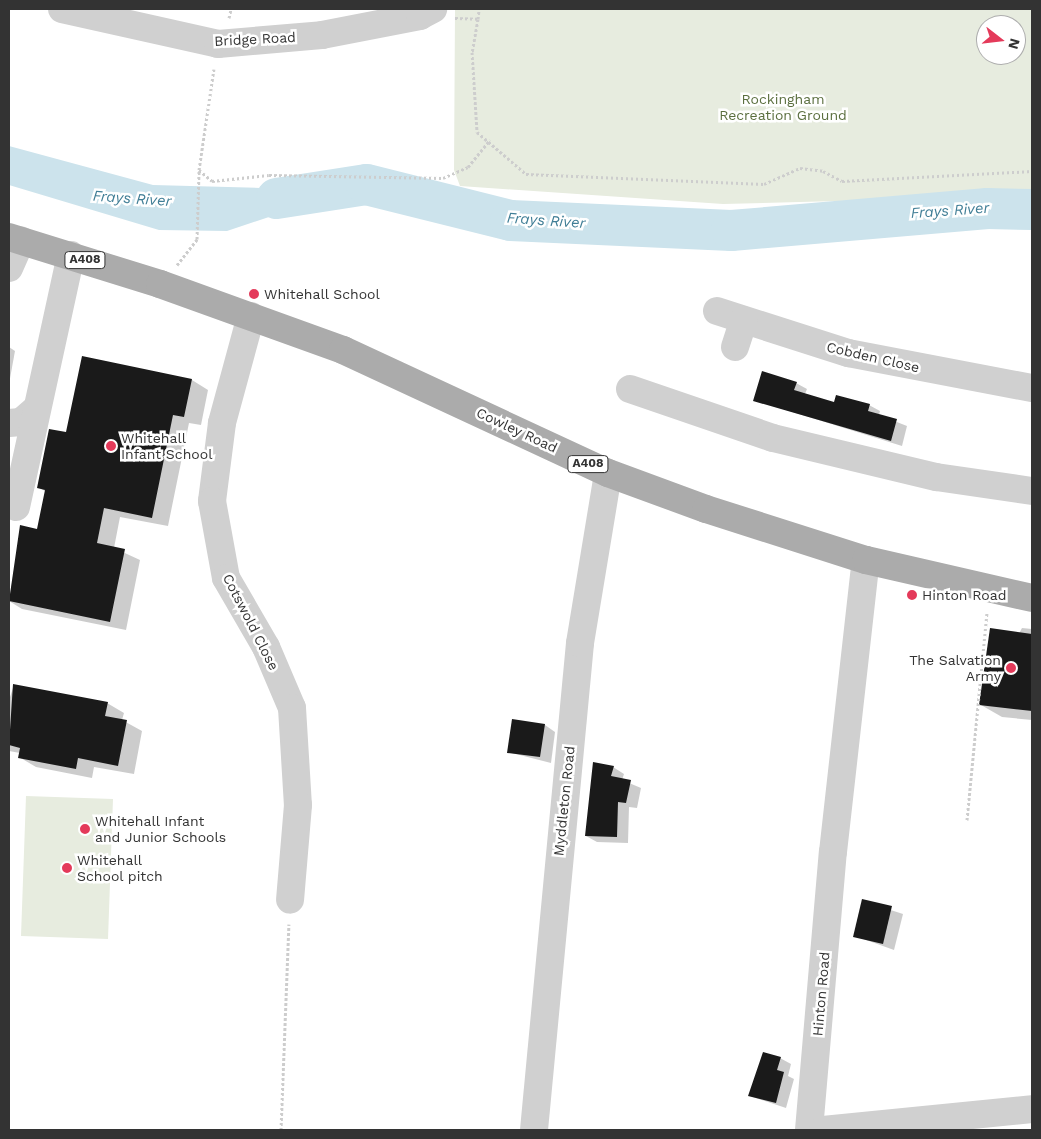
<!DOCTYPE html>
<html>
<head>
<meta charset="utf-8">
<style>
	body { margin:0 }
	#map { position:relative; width:1041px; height:1139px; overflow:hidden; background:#fff; font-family:"Work Sans",sans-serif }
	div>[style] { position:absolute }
	.green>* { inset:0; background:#e7ecdf }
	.water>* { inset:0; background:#cce3ec }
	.shadow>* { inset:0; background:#0003 }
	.river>* { height:41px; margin:-20.5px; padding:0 20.5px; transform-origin:20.5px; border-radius:20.5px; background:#cce3ec }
	.building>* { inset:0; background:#1a1a1a }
	.path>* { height:3px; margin-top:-1.5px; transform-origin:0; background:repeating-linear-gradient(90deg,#cdcdcd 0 2.5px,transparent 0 5px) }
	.minor>* { height:28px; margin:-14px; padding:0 14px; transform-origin:14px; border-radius:14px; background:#d0d0d0 }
	.major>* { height:28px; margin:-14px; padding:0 14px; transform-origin:14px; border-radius:14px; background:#ababab }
	.dots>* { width:14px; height:14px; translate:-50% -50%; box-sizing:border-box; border:2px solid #fff; border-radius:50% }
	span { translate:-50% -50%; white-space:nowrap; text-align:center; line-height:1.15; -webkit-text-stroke:5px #fff; paint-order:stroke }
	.shield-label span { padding:1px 4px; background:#fff; border:1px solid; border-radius:4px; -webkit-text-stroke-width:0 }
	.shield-label { font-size:12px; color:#333; font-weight:700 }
	.street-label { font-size:14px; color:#333 }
	.park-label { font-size:14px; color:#5b6f3f }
	.poi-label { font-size:14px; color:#333 }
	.left { translate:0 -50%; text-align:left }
	.right { translate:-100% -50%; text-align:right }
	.water-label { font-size:15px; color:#407e96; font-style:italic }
	.frame { position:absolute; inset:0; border:10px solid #333; pointer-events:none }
	.north { position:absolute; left:976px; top:15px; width:50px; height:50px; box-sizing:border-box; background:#fff; border:1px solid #adadad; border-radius:50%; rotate:106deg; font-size:14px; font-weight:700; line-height:20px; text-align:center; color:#333 }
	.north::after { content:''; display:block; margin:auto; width:18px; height:22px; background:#e43a5a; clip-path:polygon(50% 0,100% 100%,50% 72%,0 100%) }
</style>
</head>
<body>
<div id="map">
	<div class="green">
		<div style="clip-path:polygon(evenodd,455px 9px,1032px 9px,1032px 196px,723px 204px,460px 186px,454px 170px,455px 9px,986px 25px,1016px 25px,1016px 55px,986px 55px,986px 25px)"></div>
		<div style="clip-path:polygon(26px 796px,113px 799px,108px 939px,21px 936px)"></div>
	</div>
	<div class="water">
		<div style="clip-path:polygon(9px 146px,153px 185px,261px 188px,332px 179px,330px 208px,269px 217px,227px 231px,159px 230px,9px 185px)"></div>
	</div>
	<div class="shadow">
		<div style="clip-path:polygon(9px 347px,15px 351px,9px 384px)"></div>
		<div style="clip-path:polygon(83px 358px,192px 380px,208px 390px,201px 425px,189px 423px,168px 526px,120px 517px,114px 548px,140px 560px,126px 630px,22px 609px,9px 601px,21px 527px,38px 530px,46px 492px,39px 487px,67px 434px)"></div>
		<div style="clip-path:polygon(796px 383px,807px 389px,805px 394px,835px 404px,869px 405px,880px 411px,879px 415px,907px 426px,902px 446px,754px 400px)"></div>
		<div style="clip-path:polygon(1022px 628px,1032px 629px,1032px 720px,1002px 717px,981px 705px)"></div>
		<div style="clip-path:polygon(14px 685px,107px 703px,124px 713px,122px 720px,142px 731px,134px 774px,94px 767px,92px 778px,36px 767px,19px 757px,20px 753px,9px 751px,9px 700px)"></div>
		<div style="clip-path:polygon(545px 725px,555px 732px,551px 763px,508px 752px)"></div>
		<div style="clip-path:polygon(613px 767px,624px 774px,622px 780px,641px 788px,637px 808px,629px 807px,628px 843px,597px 842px,586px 836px)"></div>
		<div style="clip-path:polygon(863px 901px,903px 914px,894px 950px,855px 936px)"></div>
		<div style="clip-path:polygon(780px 1058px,791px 1064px,788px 1076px,794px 1079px,786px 1108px,750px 1096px)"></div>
	</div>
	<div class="river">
		<div style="left:276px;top:198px;width:91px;rotate:-8.8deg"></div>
		<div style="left:366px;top:184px;width:148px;rotate:14deg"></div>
		<div style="left:510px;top:220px;width:221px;rotate:2.6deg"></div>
		<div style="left:731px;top:230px;width:257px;rotate:-4.9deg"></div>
		<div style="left:987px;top:208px;width:45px;rotate:1.3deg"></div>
	</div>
	<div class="building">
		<div style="clip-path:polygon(82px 356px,192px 379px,184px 417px,173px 415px,152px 518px,104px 508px,97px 543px,125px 549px,110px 622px,9px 601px,20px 525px,37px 529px,45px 490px,37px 488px,49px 429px,66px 432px)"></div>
		<div style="clip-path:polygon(762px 371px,797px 382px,794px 390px,834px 402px,836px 395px,870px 404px,868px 411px,897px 419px,891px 441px,753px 401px)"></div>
		<div style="clip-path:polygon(990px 628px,1032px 634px,1032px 711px,979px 705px)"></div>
		<div style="clip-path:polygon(13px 684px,108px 702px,105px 716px,127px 720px,118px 766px,78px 758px,76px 769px,18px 758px,20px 748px,9px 745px)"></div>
		<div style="clip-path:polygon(512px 719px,545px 724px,540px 757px,507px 753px)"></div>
		<div style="clip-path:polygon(593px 762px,614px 766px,611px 776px,631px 780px,626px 803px,618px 802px,617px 837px,585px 836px)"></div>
		<div style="clip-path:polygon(862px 899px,892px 906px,883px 944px,853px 937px)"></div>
		<div style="clip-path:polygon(763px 1052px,781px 1057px,777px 1070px,784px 1072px,776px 1103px,748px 1096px)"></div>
	</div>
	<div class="path">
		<div style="left:229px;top:18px;width:9px;rotate:-77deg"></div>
		<div style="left:455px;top:18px;width:23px;rotate:2deg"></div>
		<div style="left:478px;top:19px;width:34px;rotate:100deg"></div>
		<div style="left:472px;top:52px;width:80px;rotate:86.4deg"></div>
		<div style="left:477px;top:132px;width:65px;rotate:40.6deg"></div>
		<div style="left:526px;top:174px;width:238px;rotate:2.4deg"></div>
		<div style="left:764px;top:184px;width:39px;rotate:-24deg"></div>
		<div style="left:800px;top:168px;width:23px;rotate:7deg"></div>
		<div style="left:823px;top:171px;width:21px;rotate:28deg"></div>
		<div style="left:842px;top:181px;width:190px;rotate:-3deg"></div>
		<div style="left:478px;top:19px;width:10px;rotate:-84deg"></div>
		<div style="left:199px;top:170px;width:17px;rotate:40deg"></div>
		<div style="left:212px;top:181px;width:57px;rotate:-6deg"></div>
		<div style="left:269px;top:175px;width:174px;rotate:1deg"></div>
		<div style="left:443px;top:178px;width:27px;rotate:-24deg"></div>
		<div style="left:468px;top:167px;width:35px;rotate:-51deg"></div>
		<div style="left:177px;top:265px;width:33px;rotate:-52deg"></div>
		<div style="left:197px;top:239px;width:69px;rotate:-88.3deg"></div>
		<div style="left:199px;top:170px;width:102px;rotate:-81.6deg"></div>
		<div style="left:967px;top:820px;width:209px;rotate:-84.5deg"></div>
		<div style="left:281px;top:1130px;width:206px;rotate:-87.8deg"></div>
	</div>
	<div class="minor">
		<div style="left:62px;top:9px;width:160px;rotate:12.6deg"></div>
		<div style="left:218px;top:44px;width:104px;rotate:-4.9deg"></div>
		<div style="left:322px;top:35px;width:100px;rotate:-11deg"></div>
		<div style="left:420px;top:16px;width:15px;rotate:-28deg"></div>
		<div style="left:9px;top:268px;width:30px;rotate:-66deg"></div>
		<div style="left:717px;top:311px;width:138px;rotate:17.8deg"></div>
		<div style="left:848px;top:353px;width:187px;rotate:10.8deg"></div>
		<div style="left:251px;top:316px;width:111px;rotate:105.2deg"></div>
		<div style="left:222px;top:423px;width:79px;rotate:97.3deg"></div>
		<div style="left:212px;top:501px;width:78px;rotate:79.7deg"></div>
		<div style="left:226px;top:578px;width:80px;rotate:59.9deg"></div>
		<div style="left:266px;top:647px;width:66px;rotate:66.9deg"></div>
		<div style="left:292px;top:708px;width:97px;rotate:86.5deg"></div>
		<div style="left:298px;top:805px;width:95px;rotate:94.8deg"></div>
		<div style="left:735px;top:347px;width:28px;rotate:-72deg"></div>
		<div style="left:630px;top:389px;width:151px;rotate:18.9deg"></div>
		<div style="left:773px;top:438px;width:168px;rotate:13.5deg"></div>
		<div style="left:936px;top:477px;width:97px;rotate:8.3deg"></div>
		<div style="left:9px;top:423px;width:12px;rotate:-5deg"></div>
		<div style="left:21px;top:422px;width:21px;rotate:-41deg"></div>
		<div style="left:16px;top:507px;width:258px;rotate:-77.7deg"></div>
		<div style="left:534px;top:1130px;width:489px;rotate:-84.6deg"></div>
		<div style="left:580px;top:643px;width:172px;rotate:-80.6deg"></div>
		<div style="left:809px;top:1130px;width:279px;rotate:-85.1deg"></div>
		<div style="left:833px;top:852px;width:294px;rotate:-83.6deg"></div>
		<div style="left:823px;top:1130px;width:210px;rotate:-5.7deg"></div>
	</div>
	<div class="major">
		<div style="left:9px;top:237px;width:158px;rotate:17.3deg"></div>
		<div style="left:160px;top:284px;width:195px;rotate:19.8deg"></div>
		<div style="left:343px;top:350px;width:292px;rotate:24.9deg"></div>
		<div style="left:608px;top:473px;width:104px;rotate:20.2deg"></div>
		<div style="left:706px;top:509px;width:168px;rotate:17.7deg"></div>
		<div style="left:866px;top:560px;width:170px;rotate:12.9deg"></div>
	</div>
	<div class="dots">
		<div style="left:254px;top:294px;background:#e43a5a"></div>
		<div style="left:111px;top:446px;background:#e43a5a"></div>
		<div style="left:912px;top:595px;background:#e43a5a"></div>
		<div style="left:1011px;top:668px;background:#e43a5a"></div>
		<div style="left:85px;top:829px;background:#e43a5a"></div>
		<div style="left:67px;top:868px;background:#e43a5a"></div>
	</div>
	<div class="shield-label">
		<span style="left:85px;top:260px">A408</span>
		<span style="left:588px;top:464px">A408</span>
	</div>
	<div class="street-label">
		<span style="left:255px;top:39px;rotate:-3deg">Bridge Road</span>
		<span style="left:873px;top:357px;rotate:13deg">Cobden Close</span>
		<span style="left:517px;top:430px;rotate:25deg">Cowley Road</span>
		<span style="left:251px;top:622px;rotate:63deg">Cotswold Close</span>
		<span style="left:564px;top:801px;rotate:-84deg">Myddleton Road</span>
		<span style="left:821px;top:994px;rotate:-85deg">Hinton Road</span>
	</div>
	<div class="park-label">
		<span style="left:783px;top:107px">Rockingham<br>Recreation Ground</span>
	</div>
	<div class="poi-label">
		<span class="left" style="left:264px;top:294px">Whitehall School</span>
		<span class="left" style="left:121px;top:446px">Whitehall<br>Infant School</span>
		<span class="left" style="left:922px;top:595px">Hinton Road</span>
		<span class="right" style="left:1001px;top:668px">The Salvation<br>Army</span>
		<span class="left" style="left:95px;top:829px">Whitehall Infant<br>and Junior Schools</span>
		<span class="left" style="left:77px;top:868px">Whitehall<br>School pitch</span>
	</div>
	<div class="water-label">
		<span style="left:132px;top:199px;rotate:4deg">Frays River</span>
		<span style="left:950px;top:211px;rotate:-4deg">Frays River</span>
		<span style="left:546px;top:221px;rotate:4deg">Frays River</span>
	</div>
	<div class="frame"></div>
	<div class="north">N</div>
</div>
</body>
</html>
